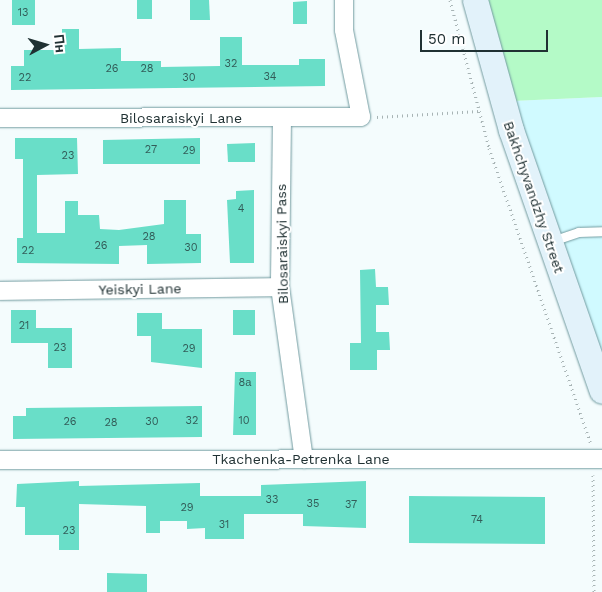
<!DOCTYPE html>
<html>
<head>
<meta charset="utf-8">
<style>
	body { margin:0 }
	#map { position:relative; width:602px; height:592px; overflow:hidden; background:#f4fcfd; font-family:"Work Sans",sans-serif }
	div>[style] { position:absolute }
	.built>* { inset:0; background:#d0faff }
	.green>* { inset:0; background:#b4fac7 }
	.building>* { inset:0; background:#69dec8 }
	.path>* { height:3px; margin-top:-1.5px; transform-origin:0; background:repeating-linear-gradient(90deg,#a8b4b5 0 1px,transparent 0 5px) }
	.roads { filter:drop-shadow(0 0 1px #729ba0) drop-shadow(0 0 1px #729ba0) }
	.lane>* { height:9px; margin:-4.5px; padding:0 4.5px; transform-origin:4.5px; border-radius:4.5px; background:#fff }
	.street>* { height:18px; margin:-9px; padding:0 9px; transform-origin:9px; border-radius:9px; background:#fff }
	.secondary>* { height:25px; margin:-12.5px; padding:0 12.5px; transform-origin:12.5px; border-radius:12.5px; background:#e2f2fa }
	span { translate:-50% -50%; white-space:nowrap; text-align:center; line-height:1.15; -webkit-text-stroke:4px #fff; paint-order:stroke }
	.number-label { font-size:11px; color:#325c58 }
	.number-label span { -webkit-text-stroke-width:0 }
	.street-label { font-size:14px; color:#203133 }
	.north { position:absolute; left:20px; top:20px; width:50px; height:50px; -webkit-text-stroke:4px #fff; paint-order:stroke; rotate:84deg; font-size:14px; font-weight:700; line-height:20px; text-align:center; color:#203133 }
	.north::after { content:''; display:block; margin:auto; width:18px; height:22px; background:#203133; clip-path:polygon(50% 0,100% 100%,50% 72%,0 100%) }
	.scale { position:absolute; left:420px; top:30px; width:128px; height:22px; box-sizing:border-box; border:2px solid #203133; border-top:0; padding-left:6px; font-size:15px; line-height:18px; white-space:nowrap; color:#203133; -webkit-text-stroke:4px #fff; paint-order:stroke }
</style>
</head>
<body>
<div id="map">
	<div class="built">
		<div style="clip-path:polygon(602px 97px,602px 378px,512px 101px)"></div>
	</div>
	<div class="green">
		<div style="clip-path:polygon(485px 0,602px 0,602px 97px,512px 101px)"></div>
	</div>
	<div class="building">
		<div style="clip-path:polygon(12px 0,35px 0,35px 25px,12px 25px)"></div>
		<div style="clip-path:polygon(137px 0,152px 0,152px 19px,137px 19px)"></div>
		<div style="clip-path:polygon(190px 0,209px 0,210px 20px,190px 20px)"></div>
		<div style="clip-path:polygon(307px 1px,307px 24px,293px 24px,293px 2px)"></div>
		<div style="clip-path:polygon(62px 29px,79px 29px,79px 49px,121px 48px,121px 61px,161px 61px,161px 67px,220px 66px,220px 37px,242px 37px,242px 65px,299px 65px,299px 59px,325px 59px,325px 86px,11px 90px,11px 66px,24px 66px,24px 50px,62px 50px)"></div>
		<div style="clip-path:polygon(15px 138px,77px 138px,78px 174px,37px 175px,37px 233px,65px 233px,65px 201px,78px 201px,78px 215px,99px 215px,100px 229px,119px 230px,164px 224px,164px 200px,186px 200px,186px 234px,201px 234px,201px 263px,147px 264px,147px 245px,119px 246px,119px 264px,17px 263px,17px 238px,23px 238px,23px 159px,15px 159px)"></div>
		<div style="clip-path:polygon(200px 138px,200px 164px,103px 164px,103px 140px)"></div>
		<div style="clip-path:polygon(255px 143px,255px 162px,228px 162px,227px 144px)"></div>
		<div style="clip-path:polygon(254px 190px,254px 263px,230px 263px,227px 200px,236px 199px,236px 191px)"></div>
		<div style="clip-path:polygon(375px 269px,376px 287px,388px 287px,389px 305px,376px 305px,376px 332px,389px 332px,390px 350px,377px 350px,377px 370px,350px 370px,350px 343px,361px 343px,360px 270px)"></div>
		<div style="clip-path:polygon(11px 310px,36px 310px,36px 328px,72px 328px,72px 368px,48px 368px,48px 343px,11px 343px)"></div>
		<div style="clip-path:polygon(233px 310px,255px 310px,255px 335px,233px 335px)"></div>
		<div style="clip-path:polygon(137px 313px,162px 313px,162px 329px,202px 329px,202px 368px,151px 362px,151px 336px,137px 336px)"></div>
		<div style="clip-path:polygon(235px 372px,256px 372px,256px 435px,233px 435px)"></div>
		<div style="clip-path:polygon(202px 406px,202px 437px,13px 439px,13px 416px,26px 416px,26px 408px)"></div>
		<div style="clip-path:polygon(79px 481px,79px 486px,200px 483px,200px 496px,261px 496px,261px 485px,366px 481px,366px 528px,303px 526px,303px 514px,244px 514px,244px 539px,205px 539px,205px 528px,187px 529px,187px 521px,160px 521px,160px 533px,146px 533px,146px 506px,79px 504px,79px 550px,59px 550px,59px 535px,25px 535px,25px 507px,16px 507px,17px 484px)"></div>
		<div style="clip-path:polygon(409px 496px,545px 497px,545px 544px,409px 543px)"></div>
		<div style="clip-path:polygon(107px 573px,147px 574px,147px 592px,107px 592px)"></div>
	</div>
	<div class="path">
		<div style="left:450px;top:0;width:153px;rotate:75.2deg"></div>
		<div style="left:489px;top:148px;width:313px;rotate:71deg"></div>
		<div style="left:377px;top:117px;width:102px;rotate:-3.4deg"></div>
		<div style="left:593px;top:475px;width:117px;rotate:89.5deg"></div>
	</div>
	<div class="roads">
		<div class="lane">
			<div style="left:552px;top:241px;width:28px;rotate:-19deg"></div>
			<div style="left:578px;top:232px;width:24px;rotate:-2deg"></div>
		</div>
		<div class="street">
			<div style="left:0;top:118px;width:361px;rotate:-0.2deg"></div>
			<div style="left:361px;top:117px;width:89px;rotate:-101.1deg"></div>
			<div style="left:344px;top:30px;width:30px;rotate:-90deg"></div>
			<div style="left:282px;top:118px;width:169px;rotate:90.7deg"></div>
			<div style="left:280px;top:287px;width:174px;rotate:82.1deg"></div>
			<div style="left:0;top:291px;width:280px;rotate:-0.8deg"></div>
			<div style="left:0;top:460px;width:602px;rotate:-0.1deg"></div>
		</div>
		<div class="secondary">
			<div style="left:475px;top:0;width:135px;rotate:74.5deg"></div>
			<div style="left:511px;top:130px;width:276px;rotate:70.8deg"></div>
		</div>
	</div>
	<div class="number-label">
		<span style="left:23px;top:13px">13</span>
		<span style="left:231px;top:64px">32</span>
		<span style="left:112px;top:69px">26</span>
		<span style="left:147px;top:69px">28</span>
		<span style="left:270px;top:77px">34</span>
		<span style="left:25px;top:78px">22</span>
		<span style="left:189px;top:78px">30</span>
		<span style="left:151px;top:150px">27</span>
		<span style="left:189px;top:151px">29</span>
		<span style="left:68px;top:156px">23</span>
		<span style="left:241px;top:209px">4</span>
		<span style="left:149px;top:237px">28</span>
		<span style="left:101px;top:246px">26</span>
		<span style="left:191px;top:248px">30</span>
		<span style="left:28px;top:251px">22</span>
		<span style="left:24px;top:326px">21</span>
		<span style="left:60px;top:348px">23</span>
		<span style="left:189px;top:349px">29</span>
		<span style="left:245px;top:383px">8а</span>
		<span style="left:192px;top:421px">32</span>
		<span style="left:244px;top:421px">10</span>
		<span style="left:70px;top:422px">26</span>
		<span style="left:152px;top:422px">30</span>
		<span style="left:111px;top:423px">28</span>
		<span style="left:272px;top:500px">33</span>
		<span style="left:313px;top:504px">35</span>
		<span style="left:351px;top:505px">37</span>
		<span style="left:187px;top:508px">29</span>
		<span style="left:477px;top:520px">74</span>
		<span style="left:224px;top:525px">31</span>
		<span style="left:69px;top:531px">23</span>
	</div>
	<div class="street-label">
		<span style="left:181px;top:118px">Bilosaraiskyi Lane</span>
		<span style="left:534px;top:197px;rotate:71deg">Bakhchyvandzhy Street</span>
		<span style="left:282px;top:244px;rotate:-91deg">Bilosaraiskyi Pass</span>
		<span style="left:140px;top:289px;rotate:-1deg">Yeiskyi Lane</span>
		<span style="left:301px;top:459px">Tkachenka-Petrenka Lane</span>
	</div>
	<div class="north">Пн</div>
	<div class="scale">50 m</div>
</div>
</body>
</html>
